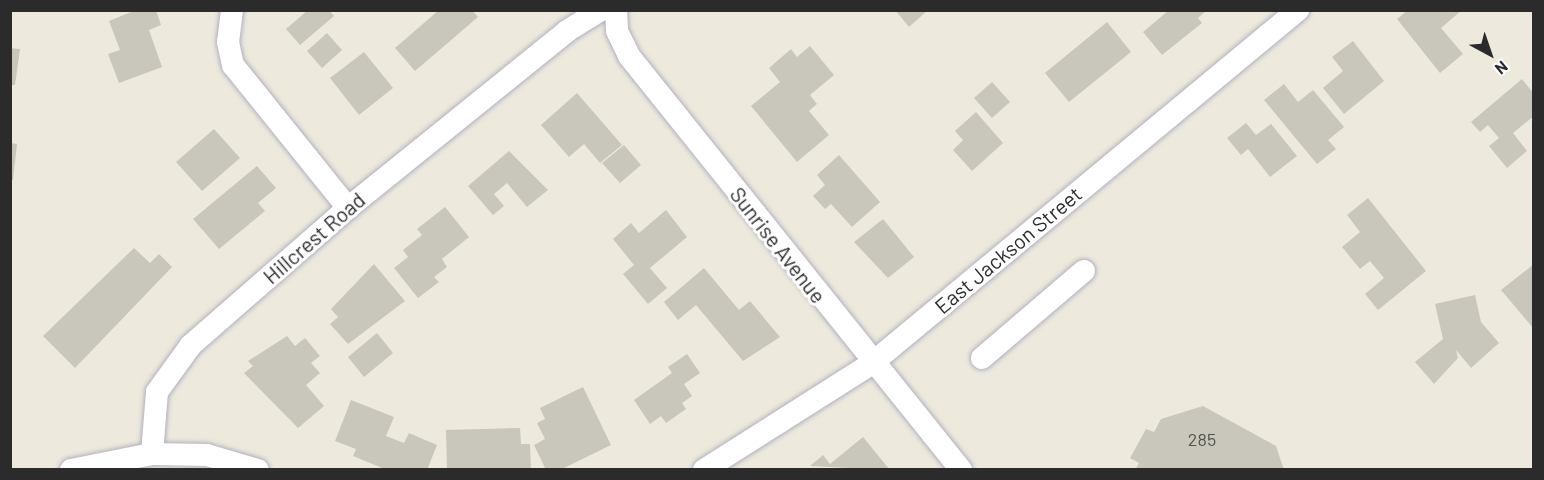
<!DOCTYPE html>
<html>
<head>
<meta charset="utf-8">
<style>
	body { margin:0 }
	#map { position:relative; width:1544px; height:480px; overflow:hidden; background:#ede9dd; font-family:Barlow,sans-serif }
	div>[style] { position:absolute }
	.building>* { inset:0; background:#c9c7bc }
	.roads { filter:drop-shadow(0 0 2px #b1b1bf) drop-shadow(0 0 2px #b1b1bf) }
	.minor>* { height:22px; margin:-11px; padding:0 11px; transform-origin:11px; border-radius:11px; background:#fff }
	span { translate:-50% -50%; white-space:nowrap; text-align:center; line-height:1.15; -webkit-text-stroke:6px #fff; paint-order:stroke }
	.number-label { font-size:18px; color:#52524f }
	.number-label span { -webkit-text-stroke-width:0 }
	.street-label { font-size:21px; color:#2b2b2b }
	.frame { position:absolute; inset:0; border:12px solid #2b2b2b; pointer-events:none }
	.north { position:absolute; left:1460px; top:24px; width:60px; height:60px; -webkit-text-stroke:4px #fff; paint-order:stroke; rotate:140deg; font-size:16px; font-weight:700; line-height:24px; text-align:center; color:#2b2b2b }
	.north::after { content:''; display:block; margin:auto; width:21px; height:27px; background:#2b2b2b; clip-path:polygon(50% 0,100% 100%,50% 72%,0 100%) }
</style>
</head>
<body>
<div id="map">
	<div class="building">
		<div style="clip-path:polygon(136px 10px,156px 10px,161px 25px,149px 30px,162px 67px,119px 83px,108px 54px,120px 50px,109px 21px)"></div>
		<div style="clip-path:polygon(308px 10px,329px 10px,334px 16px,300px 45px,286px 29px)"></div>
		<div style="clip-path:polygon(439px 10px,472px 10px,478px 17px,415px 71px,395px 48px)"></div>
		<div style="clip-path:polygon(895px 10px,928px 10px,909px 27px)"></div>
		<div style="clip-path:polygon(1169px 10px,1207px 10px,1198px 18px,1202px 23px,1162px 55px,1143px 32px)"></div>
		<div style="clip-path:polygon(1408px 10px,1462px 10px,1441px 28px,1463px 54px,1440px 73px,1397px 19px)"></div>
		<div style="clip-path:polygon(1107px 22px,1131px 52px,1069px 102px,1045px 73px)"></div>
		<div style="clip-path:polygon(327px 33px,342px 50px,322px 68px,307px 51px)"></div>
		<div style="clip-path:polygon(1353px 41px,1384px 81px,1344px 114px,1323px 88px,1343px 71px,1332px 57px)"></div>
		<div style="clip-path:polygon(810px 46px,834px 75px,810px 95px,817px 104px,809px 111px,829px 135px,797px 162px,751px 106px,780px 82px,769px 68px,791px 49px,797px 57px)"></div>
		<div style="clip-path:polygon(10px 48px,20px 49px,15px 85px,10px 85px)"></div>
		<div style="clip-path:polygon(364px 52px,393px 88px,359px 115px,330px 78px)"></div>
		<div style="clip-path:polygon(1522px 79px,1534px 94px,1534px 116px,1513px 133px,1527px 151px,1507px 168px,1489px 146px,1499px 138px,1488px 125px,1480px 132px,1471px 122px)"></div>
		<div style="clip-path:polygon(992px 82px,1010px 102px,992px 118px,974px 98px)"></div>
		<div style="clip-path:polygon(1284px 84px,1298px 102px,1313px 90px,1344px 127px,1328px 140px,1336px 149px,1317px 164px,1264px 100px)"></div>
		<div style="clip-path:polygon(577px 93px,622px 145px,600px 163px,584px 144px,569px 157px,541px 125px)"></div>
		<div style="clip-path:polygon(976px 112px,1003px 143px,972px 171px,953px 150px,963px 140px,955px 131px)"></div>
		<div style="clip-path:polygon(1246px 123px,1256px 135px,1271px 124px,1297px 156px,1270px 177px,1248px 149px,1241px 155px,1227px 138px)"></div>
		<div style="clip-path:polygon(214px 129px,240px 158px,202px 191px,176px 162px)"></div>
		<div style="clip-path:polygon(10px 143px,17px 144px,13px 180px,10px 179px)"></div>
		<div style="clip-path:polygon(624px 145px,641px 165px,620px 183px,602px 163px)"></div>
		<div style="clip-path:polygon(509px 151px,548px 190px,527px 207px,507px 183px,494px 194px,504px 206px,493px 215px,468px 186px)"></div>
		<div style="clip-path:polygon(839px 155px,880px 202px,852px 227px,831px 204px,825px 209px,813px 196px,825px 185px,817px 175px)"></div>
		<div style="clip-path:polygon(257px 166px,276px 188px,258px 203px,265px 211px,219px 249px,193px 219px)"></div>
		<div style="clip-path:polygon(1368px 198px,1426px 271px,1378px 310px,1365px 294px,1384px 278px,1370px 261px,1360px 269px,1342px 247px,1360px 232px,1347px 215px)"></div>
		<div style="clip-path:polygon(445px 207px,469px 237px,442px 259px,447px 267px,434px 277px,439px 282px,418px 298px,394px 268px,408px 257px,403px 250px,422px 235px,417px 229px)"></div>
		<div style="clip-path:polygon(666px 210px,687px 237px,650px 268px,667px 288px,648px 304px,623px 274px,634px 265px,613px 239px,631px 223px,639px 233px)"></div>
		<div style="clip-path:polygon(883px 219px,914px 257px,888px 278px,854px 242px)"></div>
		<div style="clip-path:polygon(134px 248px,150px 263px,159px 254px,172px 267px,75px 368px,43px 336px)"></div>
		<div style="clip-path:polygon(374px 264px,405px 301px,348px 344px,330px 324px,338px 317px,331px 309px)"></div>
		<div style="clip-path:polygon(1534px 264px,1534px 329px,1501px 290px)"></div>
		<div style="clip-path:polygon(704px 268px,739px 310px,750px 301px,780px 337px,743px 361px,696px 305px,678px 320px,664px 302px)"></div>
		<div style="clip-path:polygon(1475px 295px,1481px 322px,1499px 343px,1471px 368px,1456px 350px,1458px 358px,1434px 384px,1415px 362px,1443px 339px,1435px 304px)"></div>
		<div style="clip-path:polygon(377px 333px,393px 353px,364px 377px,348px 357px)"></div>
		<div style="clip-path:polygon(287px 336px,295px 346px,305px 338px,320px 356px,311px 363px,320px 373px,306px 385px,324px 406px,298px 428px,244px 373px,253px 366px,248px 361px)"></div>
		<div style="clip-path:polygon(687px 354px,700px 373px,684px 384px,692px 396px,682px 403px,686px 409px,666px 423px,661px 416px,650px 424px,634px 400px,672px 373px,668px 367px)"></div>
		<div style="clip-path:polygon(583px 387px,611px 445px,560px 470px,546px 470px,534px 445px,545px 439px,537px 423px,545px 419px,540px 408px)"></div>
		<div style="clip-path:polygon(351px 400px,394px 417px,386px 436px,404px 443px,409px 433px,437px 445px,427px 470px,387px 470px,353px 456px,356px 449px,335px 441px)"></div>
		<div style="clip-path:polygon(1203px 406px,1276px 446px,1284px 470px,1135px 470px,1139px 463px,1130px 458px,1146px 429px,1154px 432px,1161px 419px)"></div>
		<div style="clip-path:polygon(520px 428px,521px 444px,530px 444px,531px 470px,447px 470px,446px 430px)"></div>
		<div style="clip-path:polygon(863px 437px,890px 470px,810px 466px,823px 455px,830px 464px)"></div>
	</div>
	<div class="roads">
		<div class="minor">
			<div style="left:232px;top:10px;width:32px;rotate:97deg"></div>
			<div style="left:228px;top:42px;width:24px;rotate:78deg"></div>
			<div style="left:233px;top:65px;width:184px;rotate:51.2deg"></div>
			<div style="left:616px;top:10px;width:21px;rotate:87deg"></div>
			<div style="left:617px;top:31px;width:28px;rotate:64deg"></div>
			<div style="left:629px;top:56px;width:531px;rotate:51.27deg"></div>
			<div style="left:982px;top:358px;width:134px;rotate:-40.5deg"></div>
			<div style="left:152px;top:454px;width:62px;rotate:-85.4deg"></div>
			<div style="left:157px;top:392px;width:58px;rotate:-54.1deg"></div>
			<div style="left:191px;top:345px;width:208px;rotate:-41.1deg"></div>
			<div style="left:348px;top:208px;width:282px;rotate:-38.9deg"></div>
			<div style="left:567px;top:31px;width:39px;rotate:-32deg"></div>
			<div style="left:71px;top:470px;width:83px;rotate:-11.2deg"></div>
			<div style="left:152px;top:454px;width:55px;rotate:1deg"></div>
			<div style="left:207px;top:455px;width:53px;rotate:16.4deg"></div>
			<div style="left:704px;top:470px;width:198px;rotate:-32.4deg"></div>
			<div style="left:871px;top:364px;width:555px;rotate:-39.66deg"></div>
		</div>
	</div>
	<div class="number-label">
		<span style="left:1202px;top:439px">285</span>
	</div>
	<div class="street-label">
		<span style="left:314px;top:238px;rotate:-41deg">Hillcrest Road</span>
		<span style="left:778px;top:245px;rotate:52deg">Sunrise Avenue</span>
		<span style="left:1008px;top:250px;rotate:-40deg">East Jackson Street</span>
	</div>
	<div class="frame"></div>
	<div class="north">N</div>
</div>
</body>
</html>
